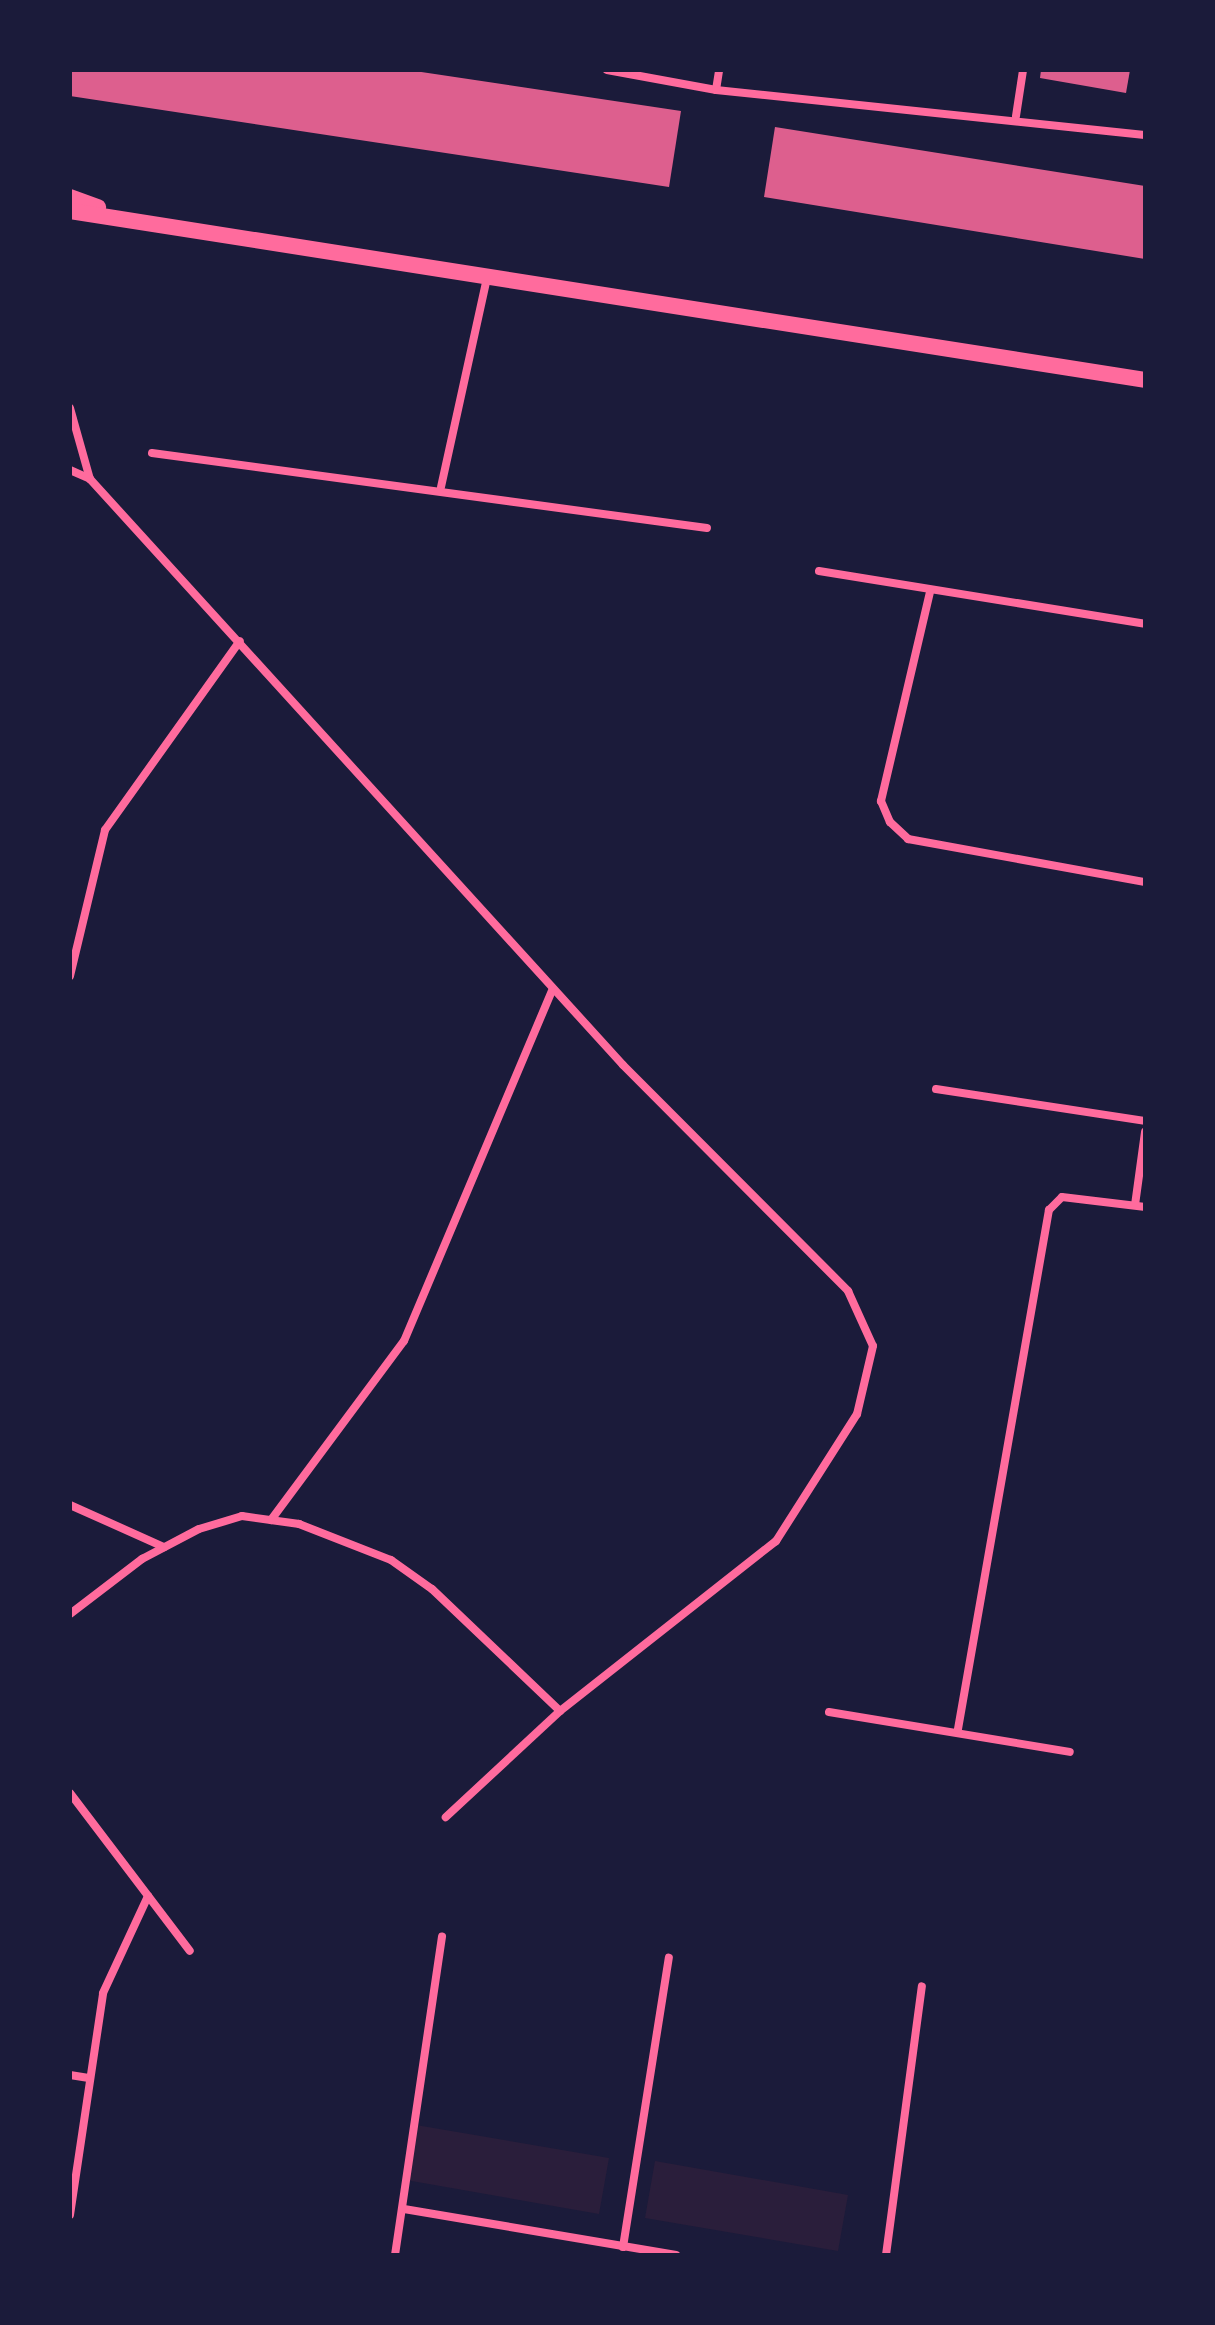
<!DOCTYPE html>
<html>
<head>
<meta charset="utf-8">
<style>
	body { margin:0 }
	#map { position:relative; width:1215px; height:2325px; overflow:hidden; background:#1b1b3a; font-family:"Space Grotesk",sans-serif }
	div>[style] { position:absolute }
	.green>* { inset:0; background:#2a1e3b }
	.building>* { inset:0; background:#dd5f8e }
	.minor>* { height:8px; margin:-4px; padding:0 4px; transform-origin:4px; border-radius:4px; background:#ff6b9d }
	.secondary>* { height:16px; margin:-8px; padding:0 8px; transform-origin:8px; border-radius:8px; background:#ff6b9d }
	span { translate:-50% -50%; white-space:nowrap; text-align:center; line-height:1.15; -webkit-text-stroke:7px #1b1b3a; paint-order:stroke }
	.frame { position:absolute; inset:0; border:72px solid #1b1b3a; pointer-events:none }
</style>
</head>
<body>
<div id="map">
	<div class="green">
		<div style="clip-path:polygon(416px 2125px,609px 2158px,599px 2214px,406px 2180px)"></div>
		<div style="clip-path:polygon(655px 2161px,848px 2195px,838px 2251px,645px 2218px)"></div>
	</div>
	<div class="building">
		<div style="clip-path:polygon(70px 70px,408px 70px,681px 111px,669px 187px,70px 96px)"></div>
		<div style="clip-path:polygon(1041px 70px,1130px 70px,1126px 93px,1040px 78px)"></div>
		<div style="clip-path:polygon(775px 127px,1145px 186px,1145px 259px,764px 197px)"></div>
	</div>
	<div class="minor">
		<div style="left:607px;top:70px;width:111px;rotate:10.4deg"></div>
		<div style="left:716px;top:90px;width:431px;rotate:6deg"></div>
		<div style="left:716px;top:90px;width:20px;rotate:-81deg"></div>
		<div style="left:1016px;top:116px;width:47px;rotate:-81.3deg"></div>
		<div style="left:70px;top:408px;width:74px;rotate:74.3deg"></div>
		<div style="left:90px;top:479px;width:792px;rotate:47.71deg"></div>
		<div style="left:623px;top:1065px;width:319px;rotate:45.1deg"></div>
		<div style="left:848px;top:1291px;width:60px;rotate:65.6deg"></div>
		<div style="left:873px;top:1346px;width:70px;rotate:103.2deg"></div>
		<div style="left:857px;top:1414px;width:151px;rotate:122.5deg"></div>
		<div style="left:776px;top:1541px;width:275px;rotate:141.8deg"></div>
		<div style="left:560px;top:1711px;width:156px;rotate:137.1deg"></div>
		<div style="left:152px;top:453px;width:560px;rotate:7.7deg"></div>
		<div style="left:70px;top:470px;width:22px;rotate:24deg"></div>
		<div style="left:441px;top:487px;width:219px;rotate:-77.6deg"></div>
		<div style="left:819px;top:571px;width:330px;rotate:9.2deg"></div>
		<div style="left:930px;top:592px;width:215px;rotate:103.2deg"></div>
		<div style="left:881px;top:801px;width:23px;rotate:67deg"></div>
		<div style="left:890px;top:822px;width:25px;rotate:43deg"></div>
		<div style="left:908px;top:839px;width:241px;rotate:10.3deg"></div>
		<div style="left:70px;top:976px;width:150px;rotate:-76.5deg"></div>
		<div style="left:105px;top:830px;width:232px;rotate:-54.5deg"></div>
		<div style="left:936px;top:1089px;width:211px;rotate:8.7deg"></div>
		<div style="left:1135px;top:1205px;width:74px;rotate:-82.2deg"></div>
		<div style="left:70px;top:1505px;width:103px;rotate:24.1deg"></div>
		<div style="left:271px;top:1520px;width:223px;rotate:-53.4deg"></div>
		<div style="left:404px;top:1341px;width:382px;rotate:-67.1deg"></div>
		<div style="left:70px;top:1614px;width:91px;rotate:-37.4deg"></div>
		<div style="left:142px;top:1559px;width:64px;rotate:-27.8deg"></div>
		<div style="left:199px;top:1529px;width:45px;rotate:-16.8deg"></div>
		<div style="left:242px;top:1516px;width:58px;rotate:8deg"></div>
		<div style="left:299px;top:1524px;width:99px;rotate:21.4deg"></div>
		<div style="left:391px;top:1560px;width:50px;rotate:35.3deg"></div>
		<div style="left:432px;top:1589px;width:177px;rotate:43.6deg"></div>
		<div style="left:829px;top:1712px;width:244px;rotate:9.4deg"></div>
		<div style="left:958px;top:1729px;width:527px;rotate:-80.06deg"></div>
		<div style="left:1049px;top:1210px;width:18px;rotate:-45deg"></div>
		<div style="left:1062px;top:1197px;width:84px;rotate:6.9deg"></div>
		<div style="left:70px;top:1793px;width:198px;rotate:52.8deg"></div>
		<div style="left:70px;top:2075px;width:19px;rotate:9deg"></div>
		<div style="left:404px;top:2209px;width:276px;rotate:9.6deg"></div>
		<div style="left:70px;top:2215px;width:224px;rotate:-81.5deg"></div>
		<div style="left:103px;top:1993px;width:107px;rotate:-65.1deg"></div>
		<div style="left:623px;top:2247px;width:293px;rotate:-81deg"></div>
		<div style="left:395px;top:2255px;width:322px;rotate:-81.6deg"></div>
		<div style="left:886px;top:2255px;width:271px;rotate:-82.4deg"></div>
	</div>
	<div class="secondary">
		<div style="left:70px;top:197px;width:30px;rotate:20deg"></div>
		<div style="left:70px;top:211px;width:1088px;rotate:8.93deg"></div>
	</div>
	<div class="frame"></div>
</div>
</body>
</html>
